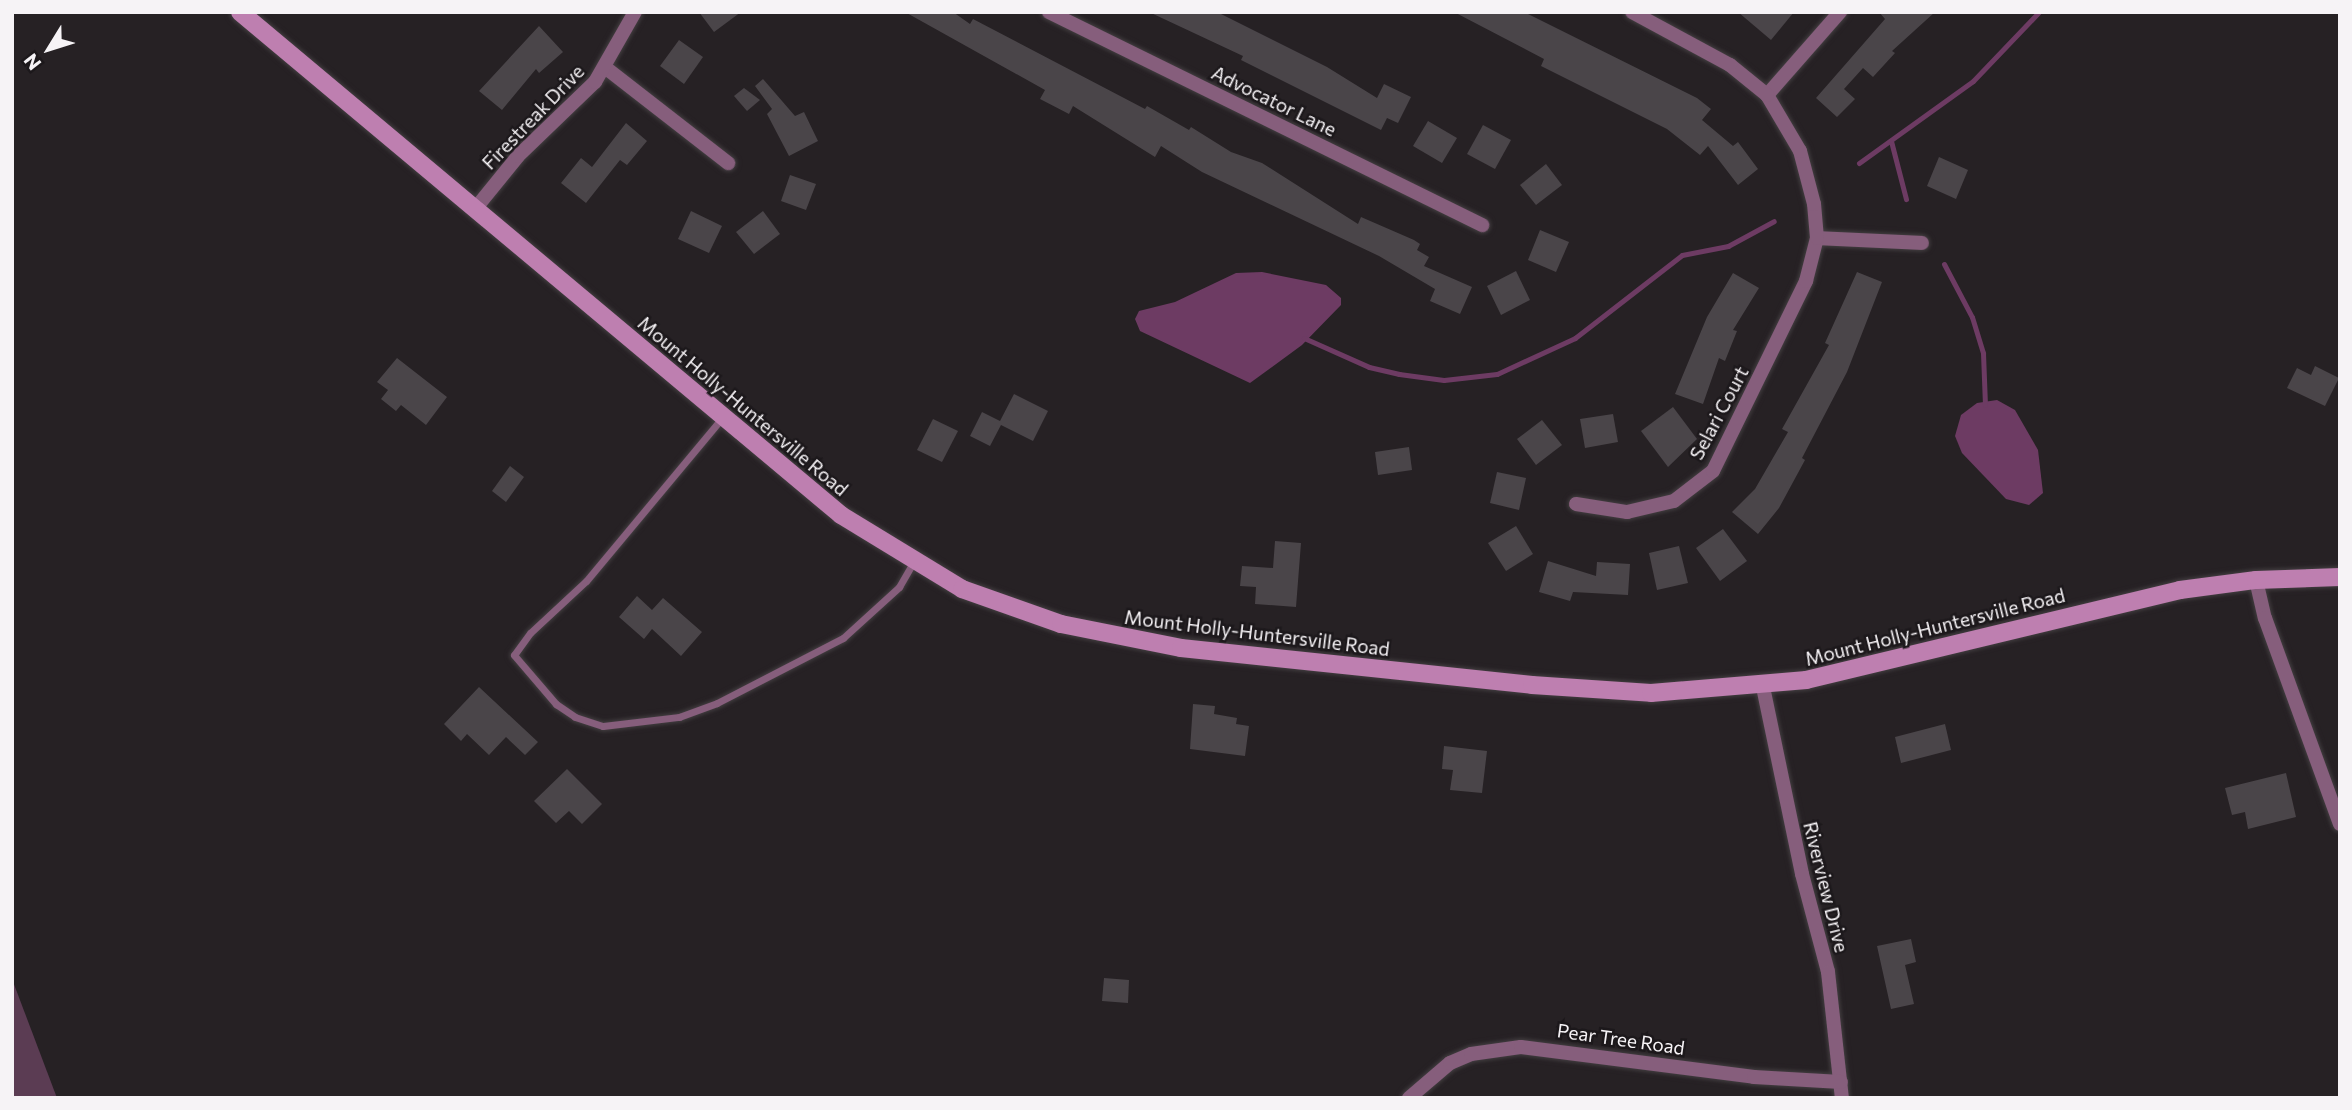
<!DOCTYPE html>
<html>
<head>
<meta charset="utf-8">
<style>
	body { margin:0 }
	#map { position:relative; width:2352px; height:1110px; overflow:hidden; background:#262124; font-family:Commissioner,sans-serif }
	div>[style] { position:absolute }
	.green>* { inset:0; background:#5b3c53 }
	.water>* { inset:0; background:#6d3b63 }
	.stream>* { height:5px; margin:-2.5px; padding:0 2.5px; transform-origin:2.5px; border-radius:2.5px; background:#6d3b63 }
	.building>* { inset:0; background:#4a4549 }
	.roads { filter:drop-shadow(0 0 2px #433e41) drop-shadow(0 0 2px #433e41) }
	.service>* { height:7px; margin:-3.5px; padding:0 3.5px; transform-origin:3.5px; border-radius:3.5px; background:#865e7c }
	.minor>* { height:14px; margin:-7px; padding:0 7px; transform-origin:7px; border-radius:7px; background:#865e7c }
	.secondary>* { height:18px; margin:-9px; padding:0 9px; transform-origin:9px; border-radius:9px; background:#be7fb0 }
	span { translate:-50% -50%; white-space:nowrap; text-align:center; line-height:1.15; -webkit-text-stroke:5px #1c181b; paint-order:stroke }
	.street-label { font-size:19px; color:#f6f3f6 }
	.frame { position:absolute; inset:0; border:14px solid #f6f3f6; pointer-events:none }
	.north { position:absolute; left:14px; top:14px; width:70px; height:70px; -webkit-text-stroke:5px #1c181b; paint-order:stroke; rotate:232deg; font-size:19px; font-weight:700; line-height:28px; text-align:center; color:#f6f3f6 }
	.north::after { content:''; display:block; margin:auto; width:24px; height:32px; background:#f6f3f6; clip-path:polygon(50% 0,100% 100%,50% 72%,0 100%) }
</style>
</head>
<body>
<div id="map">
	<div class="green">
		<div style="clip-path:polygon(12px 979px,57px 1098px,12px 1098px)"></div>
	</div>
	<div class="water">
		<div style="clip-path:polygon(1262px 272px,1326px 285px,1341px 298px,1341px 305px,1302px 345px,1250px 383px,1140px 331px,1135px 319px,1139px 311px,1175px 302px,1236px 273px)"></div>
		<div style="clip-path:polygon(1997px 400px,2015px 410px,2038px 450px,2043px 493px,2029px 505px,2006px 499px,1962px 453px,1955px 436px,1961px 415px,1977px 403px)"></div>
	</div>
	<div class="stream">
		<div style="left:1891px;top:141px;width:60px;rotate:75.5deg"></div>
		<div style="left:1859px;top:163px;width:140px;rotate:-35.7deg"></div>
		<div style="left:1973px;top:81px;width:95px;rotate:-46.3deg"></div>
		<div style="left:1944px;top:264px;width:60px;rotate:62.2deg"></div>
		<div style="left:1972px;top:317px;width:38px;rotate:73deg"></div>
		<div style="left:1983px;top:353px;width:52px;rotate:87.8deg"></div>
		<div style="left:1304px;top:338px;width:71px;rotate:24deg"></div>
		<div style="left:1369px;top:367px;width:31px;rotate:13deg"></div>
		<div style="left:1399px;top:374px;width:45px;rotate:7.6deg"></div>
		<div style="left:1444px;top:380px;width:53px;rotate:-6.5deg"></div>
		<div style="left:1497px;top:374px;width:86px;rotate:-24.8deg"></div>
		<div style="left:1575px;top:338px;width:135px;rotate:-37.8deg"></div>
		<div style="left:1682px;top:255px;width:47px;rotate:-11.1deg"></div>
		<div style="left:1728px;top:246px;width:52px;rotate:-28.5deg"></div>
	</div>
	<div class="building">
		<div style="clip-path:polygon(699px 12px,741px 12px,714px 32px)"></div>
		<div style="clip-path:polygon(905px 12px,953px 12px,970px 24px,973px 19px,1145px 109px,1147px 106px,1189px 130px,1191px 127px,1231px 152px,1262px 163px,1358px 224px,1361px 217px,1414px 240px,1420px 244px,1417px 250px,1429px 257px,1424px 266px,1472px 287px,1460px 314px,1430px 301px,1435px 289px,1379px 256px,1202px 172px,1161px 146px,1155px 157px,1073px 106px,1069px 114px,1040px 99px,1045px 90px)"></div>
		<div style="clip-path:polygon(1149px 12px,1217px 12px,1327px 67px,1377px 98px,1384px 84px,1411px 97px,1398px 123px,1387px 118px,1381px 130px,1241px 60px,1243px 56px)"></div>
		<div style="clip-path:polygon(1454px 12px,1524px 12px,1697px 98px,1711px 109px,1702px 120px,1733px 146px,1738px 142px,1758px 169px,1738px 185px,1708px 146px,1700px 155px,1667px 129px,1541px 66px,1544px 59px)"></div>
		<div style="clip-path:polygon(1738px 12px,1794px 12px,1771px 40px)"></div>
		<div style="clip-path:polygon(1879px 12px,1935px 12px,1892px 51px,1895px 53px,1873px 77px,1863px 68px,1844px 89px,1855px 99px,1837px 117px,1816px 98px,1885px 19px)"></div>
		<div style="clip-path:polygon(539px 26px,563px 52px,539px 73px,536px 69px,502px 110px,479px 91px)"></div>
		<div style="clip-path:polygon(679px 40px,703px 57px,684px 84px,660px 66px)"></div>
		<div style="clip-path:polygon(763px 79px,795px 116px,804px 112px,818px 141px,789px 156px,767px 114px,772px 109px,755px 86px)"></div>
		<div style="clip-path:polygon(744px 88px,760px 100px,747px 111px,734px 96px)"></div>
		<div style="clip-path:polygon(1428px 121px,1457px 138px,1442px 163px,1413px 146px)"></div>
		<div style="clip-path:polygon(626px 123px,647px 141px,627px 165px,620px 160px,586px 203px,561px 183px,581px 158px,592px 167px)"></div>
		<div style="clip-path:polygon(1483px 125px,1511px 140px,1495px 169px,1467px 154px)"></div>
		<div style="clip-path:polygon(1939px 157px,1968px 170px,1956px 199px,1927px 186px)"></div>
		<div style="clip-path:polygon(1546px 164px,1562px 185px,1536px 205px,1520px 185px)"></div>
		<div style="clip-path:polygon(790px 175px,816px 184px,806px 210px,781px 201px)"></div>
		<div style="clip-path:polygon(691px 211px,722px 226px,709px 253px,678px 239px)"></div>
		<div style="clip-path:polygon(763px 211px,780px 234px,754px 254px,736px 232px)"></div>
		<div style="clip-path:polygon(1540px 230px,1569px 242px,1556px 272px,1528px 260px)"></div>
		<div style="clip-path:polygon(1516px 271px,1530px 300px,1501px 315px,1487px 286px)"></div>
		<div style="clip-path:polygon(1857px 272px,1882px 282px,1847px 372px,1802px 458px,1805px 460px,1779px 508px,1758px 534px,1732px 512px,1755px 489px,1788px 432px,1782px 429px,1829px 345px,1825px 343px)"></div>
		<div style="clip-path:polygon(1733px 273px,1759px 288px,1733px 330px,1737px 331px,1725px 361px,1719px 358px,1703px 404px,1675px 394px,1707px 317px)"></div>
		<div style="clip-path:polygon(397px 358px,447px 397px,426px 425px,401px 405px,396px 411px,381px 399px,388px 390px,377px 382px)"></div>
		<div style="clip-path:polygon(2315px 366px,2339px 378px,2325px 406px,2287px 388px,2297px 368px,2311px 375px)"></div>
		<div style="clip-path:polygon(1014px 394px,1048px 411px,1033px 441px,1001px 425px,990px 446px,970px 436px,982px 412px,1000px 421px)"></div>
		<div style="clip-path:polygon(1673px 407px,1697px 439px,1668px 467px,1641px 431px)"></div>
		<div style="clip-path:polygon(1613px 414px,1618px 442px,1585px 448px,1580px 419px)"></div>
		<div style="clip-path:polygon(933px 419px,958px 431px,942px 462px,917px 450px)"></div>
		<div style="clip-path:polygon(1542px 420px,1562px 445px,1536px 465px,1517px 439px)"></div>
		<div style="clip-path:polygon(1409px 447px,1412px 470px,1378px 475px,1375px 452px)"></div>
		<div style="clip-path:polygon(510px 466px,524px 477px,506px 502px,492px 491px)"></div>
		<div style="clip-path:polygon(1497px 472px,1526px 478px,1519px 510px,1490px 503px)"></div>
		<div style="clip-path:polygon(1516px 526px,1533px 554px,1506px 571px,1488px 543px)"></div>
		<div style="clip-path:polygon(1723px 529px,1747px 561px,1720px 581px,1696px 548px)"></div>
		<div style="clip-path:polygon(1275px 541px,1301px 543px,1296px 607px,1255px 604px,1256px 587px,1240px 586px,1242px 566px,1273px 568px)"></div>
		<div style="clip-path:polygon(1679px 546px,1688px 583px,1657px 590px,1649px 553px)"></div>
		<div style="clip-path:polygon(1548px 561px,1596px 576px,1597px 562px,1630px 564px,1628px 595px,1573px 592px,1570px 601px,1539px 592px)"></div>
		<div style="clip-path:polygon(637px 596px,652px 610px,663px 598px,702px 632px,681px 656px,652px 629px,644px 639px,619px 617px)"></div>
		<div style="clip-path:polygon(479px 687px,538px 742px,525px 755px,506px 737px,489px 755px,467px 734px,461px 741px,444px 724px)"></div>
		<div style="clip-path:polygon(1193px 704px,1215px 706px,1214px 714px,1237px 718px,1236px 724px,1249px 726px,1245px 756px,1190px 749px)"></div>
		<div style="clip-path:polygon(1945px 724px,1951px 750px,1901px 763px,1895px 737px)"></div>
		<div style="clip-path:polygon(1444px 746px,1487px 751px,1482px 793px,1450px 790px,1453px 770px,1442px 769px)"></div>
		<div style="clip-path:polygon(567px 769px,602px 804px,582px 824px,569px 811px,556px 823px,534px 801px)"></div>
		<div style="clip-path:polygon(2286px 773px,2296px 817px,2248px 829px,2245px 812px,2232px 815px,2225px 788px)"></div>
		<div style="clip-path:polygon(1911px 939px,1916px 962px,1905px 965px,1914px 1004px,1891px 1009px,1877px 946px)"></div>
		<div style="clip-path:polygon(1104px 978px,1129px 980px,1128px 1003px,1102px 1001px)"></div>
	</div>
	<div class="roads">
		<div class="service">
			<div style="left:722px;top:418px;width:212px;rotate:129.8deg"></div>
			<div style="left:586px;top:581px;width:76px;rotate:137.1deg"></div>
			<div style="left:530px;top:633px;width:27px;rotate:126deg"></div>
			<div style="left:514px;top:655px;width:65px;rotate:49.4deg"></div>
			<div style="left:556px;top:704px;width:23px;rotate:34deg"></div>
			<div style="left:575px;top:717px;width:29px;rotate:18deg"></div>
			<div style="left:603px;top:726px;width:77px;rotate:-6.8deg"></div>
			<div style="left:679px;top:717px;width:40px;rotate:-20.2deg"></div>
			<div style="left:717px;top:703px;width:142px;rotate:-27.3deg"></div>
			<div style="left:843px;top:638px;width:76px;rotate:-42.3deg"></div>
			<div style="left:899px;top:587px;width:28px;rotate:-60deg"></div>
		</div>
		<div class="minor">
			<div style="left:1049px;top:12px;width:483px;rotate:26.2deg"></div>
			<div style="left:606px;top:68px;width:155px;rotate:37.9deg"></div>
			<div style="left:1767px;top:95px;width:111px;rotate:-48.7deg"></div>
			<div style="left:475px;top:209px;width:68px;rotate:-50.9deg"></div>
			<div style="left:518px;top:156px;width:107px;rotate:-43.9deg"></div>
			<div style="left:595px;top:82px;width:81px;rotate:-60.3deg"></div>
			<div style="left:1817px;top:238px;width:105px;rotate:2.7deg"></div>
			<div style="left:1576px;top:504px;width:52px;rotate:8.9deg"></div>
			<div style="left:1627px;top:512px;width:48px;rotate:-13.2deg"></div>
			<div style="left:1674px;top:501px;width:49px;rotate:-37.6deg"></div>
			<div style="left:1713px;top:471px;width:212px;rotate:-63.9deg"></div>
			<div style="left:1806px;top:281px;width:44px;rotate:-75.7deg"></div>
			<div style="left:1817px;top:238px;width:34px;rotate:-95deg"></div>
			<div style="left:1814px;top:204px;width:55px;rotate:-104.8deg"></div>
			<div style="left:1800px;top:151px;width:65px;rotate:-120.5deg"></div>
			<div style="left:1767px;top:95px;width:48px;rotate:-141deg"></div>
			<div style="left:1730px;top:65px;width:111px;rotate:-151.6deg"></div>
			<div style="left:2256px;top:580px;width:39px;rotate:77deg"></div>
			<div style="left:2265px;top:618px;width:219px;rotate:70deg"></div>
			<div style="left:1763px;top:687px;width:191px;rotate:78.2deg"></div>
			<div style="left:1802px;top:874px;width:101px;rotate:75.1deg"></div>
			<div style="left:1828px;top:972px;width:127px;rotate:83.7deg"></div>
			<div style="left:1409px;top:1098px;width:54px;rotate:-40.5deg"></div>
			<div style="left:1450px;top:1063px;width:23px;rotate:-23deg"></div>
			<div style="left:1471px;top:1054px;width:50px;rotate:-8deg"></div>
			<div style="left:1521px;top:1047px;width:235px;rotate:7.3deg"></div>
			<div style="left:1754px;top:1077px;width:87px;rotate:3.3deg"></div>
		</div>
		<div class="secondary">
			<div style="left:240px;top:12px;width:784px;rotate:39.93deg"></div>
			<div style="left:841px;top:515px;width:142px;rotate:31.4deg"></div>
			<div style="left:962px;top:589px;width:105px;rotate:19.5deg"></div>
			<div style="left:1061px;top:624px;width:122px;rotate:11.3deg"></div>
			<div style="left:1181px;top:648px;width:353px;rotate:6deg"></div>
			<div style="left:1532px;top:685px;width:119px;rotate:3.8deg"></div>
			<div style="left:1651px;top:693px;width:156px;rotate:-4.8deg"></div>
			<div style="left:1806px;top:680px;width:385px;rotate:-13.5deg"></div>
			<div style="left:2180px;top:590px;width:77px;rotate:-7.5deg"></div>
			<div style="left:2256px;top:580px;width:84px;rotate:-2deg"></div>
		</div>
	</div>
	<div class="street-label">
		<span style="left:1274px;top:101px;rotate:26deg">Advocator Lane</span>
		<span style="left:533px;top:117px;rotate:-46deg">Firestreak Drive</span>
		<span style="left:743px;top:406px;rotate:40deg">Mount Holly-Huntersville Road</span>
		<span style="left:1719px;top:413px;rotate:-62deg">Selari Court</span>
		<span style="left:1935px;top:627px;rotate:-14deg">Mount Holly-Huntersville Road</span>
		<span style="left:1257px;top:633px;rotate:7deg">Mount Holly-Huntersville Road</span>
		<span style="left:1826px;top:887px;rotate:76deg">Riverview Drive</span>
		<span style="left:1621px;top:1039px;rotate:8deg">Pear Tree Road</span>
	</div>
	<div class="frame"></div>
	<div class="north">N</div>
</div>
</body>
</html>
